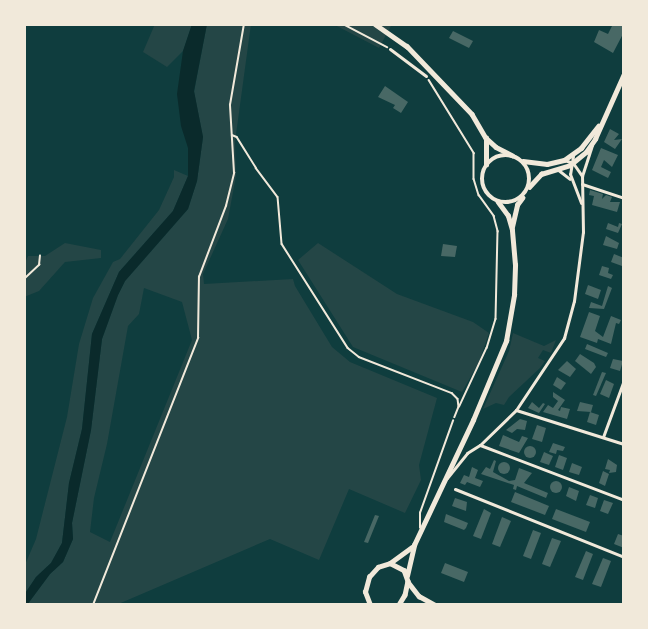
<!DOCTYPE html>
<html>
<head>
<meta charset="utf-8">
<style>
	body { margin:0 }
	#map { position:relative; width:648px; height:629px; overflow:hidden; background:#0f3d3e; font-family:"Exo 2",sans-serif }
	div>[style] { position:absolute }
	.green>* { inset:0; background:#244646 }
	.water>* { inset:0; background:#0a2a2b }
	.building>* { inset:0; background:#486865 }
	.round { border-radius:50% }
	.path>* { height:1.5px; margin:-0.75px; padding:0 0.75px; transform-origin:0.75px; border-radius:0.75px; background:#f1e9da }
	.service>* { height:1.5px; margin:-0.75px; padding:0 0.75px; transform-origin:0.75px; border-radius:0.75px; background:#f1e9da }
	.minor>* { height:3px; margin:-1.5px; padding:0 1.5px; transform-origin:1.5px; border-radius:1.5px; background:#f1e9da }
	.secondary>* { height:4.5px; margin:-2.25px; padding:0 2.25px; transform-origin:2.25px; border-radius:2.25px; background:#f1e9da }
	.secondary>.ring { margin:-2.25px; padding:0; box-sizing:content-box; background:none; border:4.5px solid #f1e9da; border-radius:50% }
	span { translate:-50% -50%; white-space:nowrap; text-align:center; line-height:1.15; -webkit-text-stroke:4.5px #f1e9da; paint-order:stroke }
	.frame { position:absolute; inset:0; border:26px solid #f1e9da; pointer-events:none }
</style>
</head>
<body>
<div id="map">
	<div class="green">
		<div style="clip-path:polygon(155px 24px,192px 24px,183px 51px,167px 67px,143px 52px)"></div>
		<div style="clip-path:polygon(evenodd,207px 24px,251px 24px,235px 142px,236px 176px,228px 219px,203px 274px,204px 284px,293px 279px,295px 286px,332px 347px,350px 362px,437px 398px,419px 465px,421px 480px,405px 513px,349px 489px,319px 560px,270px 539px,116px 605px,27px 605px,50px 574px,63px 562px,73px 539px,72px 523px,91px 430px,102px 339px,118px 295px,125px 281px,188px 209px,197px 181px,203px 137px,194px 92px,207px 24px,144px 288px,182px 302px,192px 340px,110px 542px,90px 532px,94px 498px,107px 444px,128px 326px,139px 314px,144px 288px)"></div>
		<div style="clip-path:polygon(333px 24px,392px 24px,379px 48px)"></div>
		<div style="clip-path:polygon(174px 170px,188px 176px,173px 211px,119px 272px,92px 334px,82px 429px,69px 483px,62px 543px,51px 563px,36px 577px,24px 595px,24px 567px,36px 539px,67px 417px,79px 344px,93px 298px,113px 262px,120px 259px,159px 210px,174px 177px)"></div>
		<div style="clip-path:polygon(65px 243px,101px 250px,101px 258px,65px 262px,39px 291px,24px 297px,24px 265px,28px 256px,45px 256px)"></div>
		<div style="clip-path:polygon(318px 243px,397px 294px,473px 322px,489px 333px,479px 362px,462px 392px,353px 347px,298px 260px)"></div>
		<div style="clip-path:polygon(513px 333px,544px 346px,556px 340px,551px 353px,543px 350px,538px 358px,545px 361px,540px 368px,509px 397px,504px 405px,496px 403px,483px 409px,509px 351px)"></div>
	</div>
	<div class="water">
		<div style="clip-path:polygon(192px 24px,207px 24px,194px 91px,203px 137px,197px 181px,188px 209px,125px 281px,118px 295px,102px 339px,91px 430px,72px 523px,73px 539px,63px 562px,50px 574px,27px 605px,24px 605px,24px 595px,36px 577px,51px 563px,62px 543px,69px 483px,82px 429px,92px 334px,119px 272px,173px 211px,188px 176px,188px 148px,181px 126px,177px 94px,183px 51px)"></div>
	</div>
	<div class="building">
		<div style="clip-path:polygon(616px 24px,624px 24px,624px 32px,613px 53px,594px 42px,599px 30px,608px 34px,612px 26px)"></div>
		<div style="clip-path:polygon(453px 31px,473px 41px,469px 48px,449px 38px)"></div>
		<div style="clip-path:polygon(385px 86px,408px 102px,401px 113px,393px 108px,395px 105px,378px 97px)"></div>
		<div style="clip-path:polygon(610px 129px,619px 134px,614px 140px,622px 139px,615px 149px,604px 142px)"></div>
		<div style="clip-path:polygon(601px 148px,618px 155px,612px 167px,604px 160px,601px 167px,611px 172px,608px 178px,592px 170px)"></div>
		<div style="clip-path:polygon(590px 190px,603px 194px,602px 199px,606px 195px,612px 197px,610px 202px,620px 202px,617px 212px,592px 205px,594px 196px,589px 195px)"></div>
		<div style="clip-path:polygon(608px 223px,618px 227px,619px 223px,622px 224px,618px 233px,606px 229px)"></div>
		<div style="clip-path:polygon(606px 236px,619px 243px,617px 249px,603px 245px)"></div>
		<div style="clip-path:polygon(443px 244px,457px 246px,455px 257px,441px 256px)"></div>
		<div style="clip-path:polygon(614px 254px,624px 258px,622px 266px,611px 262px)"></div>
		<div style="clip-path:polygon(602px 266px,609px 268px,608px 273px,613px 275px,611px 279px,599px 275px)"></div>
		<div style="clip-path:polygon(588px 285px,601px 290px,598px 299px,585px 294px)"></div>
		<div style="clip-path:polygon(608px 286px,612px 288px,604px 309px,589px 308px,591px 302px,602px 306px)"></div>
		<div style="clip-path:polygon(589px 312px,600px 316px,595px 331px,603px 337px,611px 316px,621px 320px,619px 324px,616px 323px,611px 344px,598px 339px,597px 343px,580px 337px)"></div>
		<div style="clip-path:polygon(587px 344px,608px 353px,606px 357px,585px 349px)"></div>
		<div style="clip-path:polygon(580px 354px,594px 363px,596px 367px,591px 374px,575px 361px)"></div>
		<div style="clip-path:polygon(613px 359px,623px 361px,620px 371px,610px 368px)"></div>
		<div style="clip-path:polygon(567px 361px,576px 369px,570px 377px,558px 370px)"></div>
		<div style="clip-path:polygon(602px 372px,606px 373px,596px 396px,593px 395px)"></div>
		<div style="clip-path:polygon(557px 377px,566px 383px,561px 390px,553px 385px)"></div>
		<div style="clip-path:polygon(606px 380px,614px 384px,609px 398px,600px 394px)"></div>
		<div style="clip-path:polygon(553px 392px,565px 400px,558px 410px,560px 411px,561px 407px,570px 409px,567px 419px,543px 412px,548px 405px,553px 408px,558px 401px,553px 397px)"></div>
		<div style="clip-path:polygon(532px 402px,539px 408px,543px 403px,545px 404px,539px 413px,528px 408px)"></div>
		<div style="clip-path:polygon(580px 402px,593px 405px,591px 412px,577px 411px)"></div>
		<div style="clip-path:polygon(590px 412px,599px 415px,596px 425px,587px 422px)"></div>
		<div style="clip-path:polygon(520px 419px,527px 421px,525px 430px,517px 429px,512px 433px,506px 430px)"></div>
		<div style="clip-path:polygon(537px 425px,546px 428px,542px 442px,532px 439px)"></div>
		<div style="clip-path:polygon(503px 435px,519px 442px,522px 436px,528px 438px,519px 453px,499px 446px)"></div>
		<div style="clip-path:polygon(553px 443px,565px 447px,563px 451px,557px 450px,556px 454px,549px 452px)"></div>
		<div class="round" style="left:524px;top:446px;width:12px;height:12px"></div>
		<div style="clip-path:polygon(544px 452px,553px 456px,549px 465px,540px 462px)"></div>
		<div style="clip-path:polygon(559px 455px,567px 458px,563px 470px,555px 467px)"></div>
		<div style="clip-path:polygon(608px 459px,617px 465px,616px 472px,609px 473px,610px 470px,605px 469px)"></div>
		<div style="clip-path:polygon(494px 460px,496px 461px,493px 472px,509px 481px,515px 480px,519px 468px,532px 473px,524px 483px,548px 493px,546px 498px,517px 486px,516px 490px,513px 489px,514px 485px,481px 474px,486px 467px,490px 469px)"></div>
		<div class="round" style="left:498px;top:462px;width:12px;height:12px"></div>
		<div style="clip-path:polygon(572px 463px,582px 467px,579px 475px,569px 472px)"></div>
		<div style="clip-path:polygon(472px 467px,478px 470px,475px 478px,483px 481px,480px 487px,467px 482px,465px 485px,460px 483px,464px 475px,469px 477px)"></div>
		<div style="clip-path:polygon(603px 471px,609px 474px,605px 486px,599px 483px)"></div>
		<div class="round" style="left:550px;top:481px;width:12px;height:12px"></div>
		<div style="clip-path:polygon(569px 487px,579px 491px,576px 501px,566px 496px)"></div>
		<div style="clip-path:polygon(515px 492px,549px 506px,545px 515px,511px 502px)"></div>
		<div style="clip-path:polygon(590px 495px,598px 498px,595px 508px,586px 505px)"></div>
		<div style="clip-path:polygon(455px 498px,467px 502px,466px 511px,452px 506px)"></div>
		<div style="clip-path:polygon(604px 500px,613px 503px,608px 514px,600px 511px)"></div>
		<div style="clip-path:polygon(484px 509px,491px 513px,481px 539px,473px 536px)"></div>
		<div style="clip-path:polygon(556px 509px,590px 522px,586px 532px,552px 519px)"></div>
		<div style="clip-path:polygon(446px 514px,468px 523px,466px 528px,464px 530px,444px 522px)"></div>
		<div style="clip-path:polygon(375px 515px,379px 516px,368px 543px,364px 542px)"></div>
		<div style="clip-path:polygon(502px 517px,511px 521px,500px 547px,492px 544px)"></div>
		<div style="clip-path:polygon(533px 530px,541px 533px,531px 559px,523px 556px)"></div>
		<div style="clip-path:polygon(618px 534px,624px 536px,624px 548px,614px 544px)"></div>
		<div style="clip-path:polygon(552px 538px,561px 541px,550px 567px,542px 564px)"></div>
		<div style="clip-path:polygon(586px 551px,593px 554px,583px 580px,575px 577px)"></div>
		<div style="clip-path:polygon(603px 558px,611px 561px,601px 587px,592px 584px)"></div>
		<div style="clip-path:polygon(445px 563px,468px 572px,464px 582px,441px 573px)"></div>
	</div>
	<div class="path">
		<div style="left:343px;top:24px;width:50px;rotate:27.6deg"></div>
		<div style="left:429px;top:80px;width:86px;rotate:58.3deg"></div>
		<div style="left:474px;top:153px;width:26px;rotate:90deg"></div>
		<div style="left:474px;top:179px;width:17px;rotate:73deg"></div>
		<div style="left:479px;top:195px;width:26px;rotate:54deg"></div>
		<div style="left:494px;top:216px;width:16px;rotate:75deg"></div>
		<div style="left:498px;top:231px;width:88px;rotate:91.3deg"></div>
		<div style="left:496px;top:319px;width:30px;rotate:107deg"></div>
		<div style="left:487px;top:348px;width:64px;rotate:115deg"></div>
		<div style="left:232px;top:135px;width:5px;rotate:22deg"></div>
		<div style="left:237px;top:137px;width:36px;rotate:58deg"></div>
		<div style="left:256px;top:168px;width:36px;rotate:53deg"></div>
		<div style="left:278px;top:197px;width:47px;rotate:85.1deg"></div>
		<div style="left:282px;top:244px;width:123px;rotate:57.6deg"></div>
		<div style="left:348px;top:348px;width:14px;rotate:39deg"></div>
		<div style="left:359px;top:357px;width:100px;rotate:21.2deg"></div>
		<div style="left:452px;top:393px;width:8px;rotate:45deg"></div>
		<div style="left:458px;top:399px;width:8px;rotate:83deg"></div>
		<div style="left:459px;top:407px;width:11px;rotate:112deg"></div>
		<div style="left:24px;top:279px;width:21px;rotate:-43deg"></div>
		<div style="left:39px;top:265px;width:9px;rotate:-84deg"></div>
		<div style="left:93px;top:605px;width:287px;rotate:-68.5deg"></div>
		<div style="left:198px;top:338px;width:61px;rotate:-89.1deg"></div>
		<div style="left:199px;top:277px;width:76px;rotate:-69.2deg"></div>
		<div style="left:226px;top:206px;width:34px;rotate:-76deg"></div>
		<div style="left:234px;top:173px;width:68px;rotate:-93.4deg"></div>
		<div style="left:230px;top:105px;width:82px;rotate:-80.2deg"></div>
	</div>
	<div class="service">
		<div style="left:420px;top:528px;width:15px;rotate:-90deg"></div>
		<div style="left:420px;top:513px;width:98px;rotate:-70.3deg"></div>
	</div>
	<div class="minor">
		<div style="left:390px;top:49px;width:45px;rotate:36.9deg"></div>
		<div style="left:573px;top:156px;width:18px;rotate:99deg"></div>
		<div style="left:570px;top:174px;width:31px;rotate:69deg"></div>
		<div style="left:564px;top:160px;width:9px;rotate:18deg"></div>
		<div style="left:573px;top:163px;width:16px;rotate:55deg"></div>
		<div style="left:557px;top:169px;width:16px;rotate:38deg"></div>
		<div style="left:582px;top:184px;width:44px;rotate:18.4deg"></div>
		<div style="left:516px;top:410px;width:113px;rotate:17.5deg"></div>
		<div style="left:603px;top:437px;width:61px;rotate:-69.8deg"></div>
		<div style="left:480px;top:445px;width:154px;rotate:20.9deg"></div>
		<div style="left:447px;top:478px;width:32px;rotate:-51deg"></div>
		<div style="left:467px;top:453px;width:15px;rotate:-32deg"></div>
		<div style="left:480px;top:445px;width:50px;rotate:-44.2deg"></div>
		<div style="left:516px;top:410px;width:87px;rotate:-56.3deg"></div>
		<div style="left:564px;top:338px;width:38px;rotate:-75deg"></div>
		<div style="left:574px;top:301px;width:70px;rotate:-82.6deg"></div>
		<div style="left:583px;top:232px;width:56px;rotate:-91deg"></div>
		<div style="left:582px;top:176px;width:32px;rotate:-72deg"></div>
		<div style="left:455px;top:489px;width:182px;rotate:21.9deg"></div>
	</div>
	<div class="secondary">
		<div style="left:375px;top:24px;width:39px;rotate:35deg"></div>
		<div style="left:407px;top:46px;width:94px;rotate:46.3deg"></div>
		<div style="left:472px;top:114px;width:28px;rotate:60deg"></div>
		<div style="left:486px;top:138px;width:13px;rotate:42deg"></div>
		<div style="left:496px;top:147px;width:18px;rotate:27deg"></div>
		<div class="ring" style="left:482px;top:155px;width:43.5px;height:43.5px"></div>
		<div style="left:523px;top:161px;width:24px;rotate:7deg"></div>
		<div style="left:547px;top:164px;width:17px;rotate:-13deg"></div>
		<div style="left:564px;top:160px;width:21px;rotate:-35deg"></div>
		<div style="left:581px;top:148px;width:28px;rotate:-52deg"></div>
		<div style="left:486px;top:165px;width:27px;rotate:-90deg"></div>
		<div style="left:529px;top:187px;width:18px;rotate:-47deg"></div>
		<div style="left:541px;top:174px;width:30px;rotate:-17deg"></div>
		<div style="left:570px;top:165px;width:21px;rotate:-39deg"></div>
		<div style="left:586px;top:152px;width:16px;rotate:-55deg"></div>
		<div style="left:595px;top:139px;width:71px;rotate:-66deg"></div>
		<div style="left:512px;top:227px;width:23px;rotate:-77deg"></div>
		<div style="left:517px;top:205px;width:9px;rotate:-54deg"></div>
		<div style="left:390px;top:563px;width:27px;rotate:-36deg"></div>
		<div style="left:407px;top:576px;width:32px;rotate:-77deg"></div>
		<div style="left:414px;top:545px;width:138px;rotate:-64.7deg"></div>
		<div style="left:473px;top:420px;width:86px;rotate:-67.3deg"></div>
		<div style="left:506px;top:341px;width:47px;rotate:-80.1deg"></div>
		<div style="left:514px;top:295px;width:30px;rotate:-88deg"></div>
		<div style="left:515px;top:265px;width:35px;rotate:-95deg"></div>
		<div style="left:512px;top:230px;width:15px;rotate:-106deg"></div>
		<div style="left:508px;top:216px;width:17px;rotate:-126deg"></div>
		<div style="left:408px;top:582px;width:18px;rotate:52deg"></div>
		<div style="left:419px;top:596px;width:18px;rotate:29deg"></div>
		<div style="left:370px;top:605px;width:14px;rotate:-111deg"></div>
		<div style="left:365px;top:592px;width:16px;rotate:-75deg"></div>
		<div style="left:369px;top:577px;width:13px;rotate:-48deg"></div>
		<div style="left:378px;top:567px;width:13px;rotate:-18deg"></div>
		<div style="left:390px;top:563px;width:16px;rotate:27deg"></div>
		<div style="left:404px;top:570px;width:12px;rotate:70deg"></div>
		<div style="left:408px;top:581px;width:14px;rotate:102deg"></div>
		<div style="left:405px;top:595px;width:12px;rotate:121deg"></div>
		<div style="left:408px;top:605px;width:15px"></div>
	</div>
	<div class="frame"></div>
</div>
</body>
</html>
